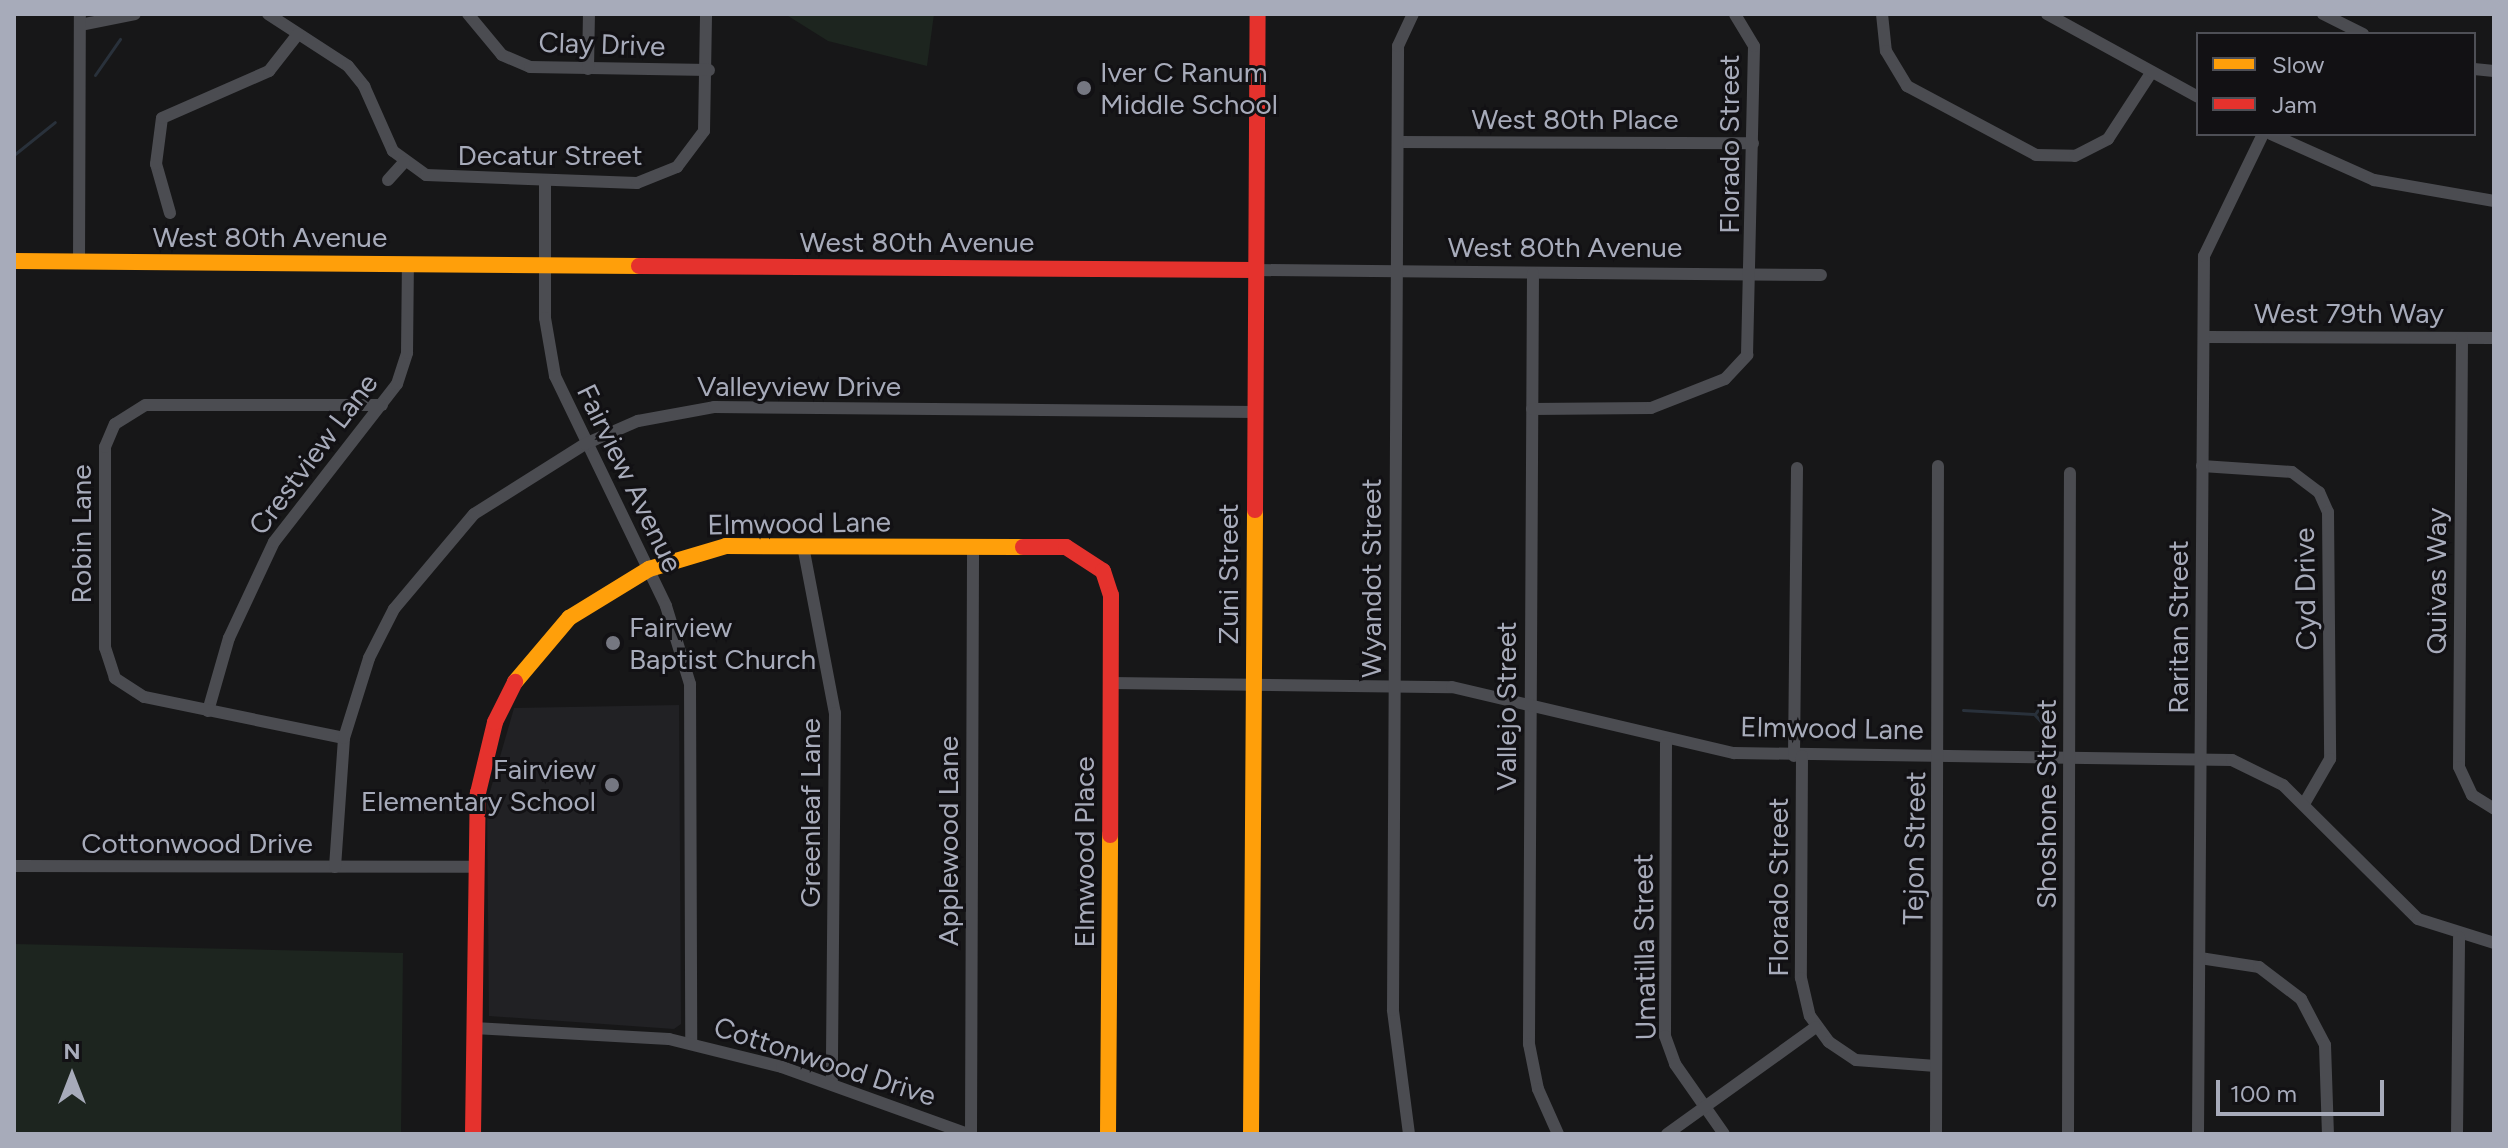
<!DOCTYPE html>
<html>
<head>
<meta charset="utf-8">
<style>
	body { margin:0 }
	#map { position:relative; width:2508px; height:1148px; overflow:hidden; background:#171718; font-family:Figtree,sans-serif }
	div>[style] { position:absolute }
	.built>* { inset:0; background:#212124 }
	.green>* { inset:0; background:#1d251f }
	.stream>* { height:3px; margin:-1.5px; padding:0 1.5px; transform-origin:1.5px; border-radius:1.5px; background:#29313b }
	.street>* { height:12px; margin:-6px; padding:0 6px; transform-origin:6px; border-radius:6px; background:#4b4c51 }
	.slow>* { height:16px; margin:-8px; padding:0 8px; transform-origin:8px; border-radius:8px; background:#ff9f0a }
	.jam>* { height:16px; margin:-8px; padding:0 8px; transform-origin:8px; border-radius:8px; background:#e5322d }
	.dots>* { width:22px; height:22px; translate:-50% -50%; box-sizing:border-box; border:4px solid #121114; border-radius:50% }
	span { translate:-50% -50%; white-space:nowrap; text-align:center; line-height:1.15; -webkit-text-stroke:6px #121114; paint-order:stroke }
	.street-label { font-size:28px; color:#a7abba }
	.poi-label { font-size:28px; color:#a7abba }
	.left { translate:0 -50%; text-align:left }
	.right { translate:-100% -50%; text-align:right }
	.frame { position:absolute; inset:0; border:16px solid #a7abba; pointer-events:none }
	.legend { position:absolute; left:2196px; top:32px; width:280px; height:104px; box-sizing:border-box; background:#121114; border:2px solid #4e4f56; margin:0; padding:10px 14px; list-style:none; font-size:24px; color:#a7abba }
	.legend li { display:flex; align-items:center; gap:16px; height:40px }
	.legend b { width:40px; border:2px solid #4e4f56 }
	.north { position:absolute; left:32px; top:1036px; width:80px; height:80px; -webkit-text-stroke:6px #121114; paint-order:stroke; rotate:0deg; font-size:22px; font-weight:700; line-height:32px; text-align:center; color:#a7abba }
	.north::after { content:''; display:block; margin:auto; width:28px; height:36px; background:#a7abba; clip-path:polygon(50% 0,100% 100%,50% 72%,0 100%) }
	.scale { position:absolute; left:2216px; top:1080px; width:168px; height:36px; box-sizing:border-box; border:4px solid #a7abba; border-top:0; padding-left:10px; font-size:24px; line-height:28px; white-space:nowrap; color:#a7abba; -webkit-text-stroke:6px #121114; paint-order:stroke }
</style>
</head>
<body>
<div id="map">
	<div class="built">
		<div style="clip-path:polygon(679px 705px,681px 1024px,674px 1029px,489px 1016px,487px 802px,514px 708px)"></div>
	</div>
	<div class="green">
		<div style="clip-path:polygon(785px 14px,934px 14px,927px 66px,828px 41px)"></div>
		<div style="clip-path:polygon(14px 944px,403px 953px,401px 1134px,14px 1134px)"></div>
	</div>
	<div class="stream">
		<div style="left:95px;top:75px;width:44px;rotate:-55.2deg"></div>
		<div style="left:15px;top:154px;width:51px;rotate:-38.7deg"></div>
		<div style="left:1963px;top:710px;width:71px;rotate:3.2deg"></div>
		<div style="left:2034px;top:714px;width:19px;rotate:47deg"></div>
		<div style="left:2035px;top:714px;width:12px;rotate:-55deg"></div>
	</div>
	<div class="street">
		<div style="left:268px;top:14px;width:95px;rotate:33deg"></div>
		<div style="left:348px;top:66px;width:26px;rotate:51deg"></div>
		<div style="left:364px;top:86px;width:71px;rotate:66deg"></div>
		<div style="left:393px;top:151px;width:41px;rotate:36deg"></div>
		<div style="left:426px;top:175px;width:211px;rotate:2.2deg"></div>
		<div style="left:637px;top:183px;width:43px;rotate:-21.8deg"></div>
		<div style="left:677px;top:167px;width:45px;rotate:-53.1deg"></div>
		<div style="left:704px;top:131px;width:117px;rotate:-89deg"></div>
		<div style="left:468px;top:14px;width:53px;rotate:50.3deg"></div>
		<div style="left:502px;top:55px;width:30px;rotate:23deg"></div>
		<div style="left:530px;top:67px;width:179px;rotate:1deg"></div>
		<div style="left:1882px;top:14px;width:37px;rotate:84deg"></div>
		<div style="left:1886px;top:51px;width:41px;rotate:59deg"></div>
		<div style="left:1907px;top:86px;width:146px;rotate:28.1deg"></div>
		<div style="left:2036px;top:155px;width:39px;rotate:1deg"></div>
		<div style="left:2075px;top:156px;width:37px;rotate:-27deg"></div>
		<div style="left:2108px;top:139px;width:79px;rotate:-56.9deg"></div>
		<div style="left:2047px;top:14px;width:172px;rotate:28.8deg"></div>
		<div style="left:2323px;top:14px;width:45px;rotate:26.6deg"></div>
		<div style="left:80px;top:25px;width:56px;rotate:-11.3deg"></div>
		<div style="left:588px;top:69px;width:55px;rotate:-89deg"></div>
		<div style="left:2474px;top:69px;width:20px;rotate:6deg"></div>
		<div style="left:2271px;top:134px;width:113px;rotate:24.1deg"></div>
		<div style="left:2374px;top:180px;width:122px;rotate:9.9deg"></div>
		<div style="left:1398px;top:142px;width:355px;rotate:0.2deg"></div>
		<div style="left:388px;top:180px;width:24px;rotate:-48deg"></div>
		<div style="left:545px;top:181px;width:137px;rotate:90deg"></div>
		<div style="left:545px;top:318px;width:59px;rotate:80.2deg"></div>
		<div style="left:555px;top:376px;width:255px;rotate:64.2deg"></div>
		<div style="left:666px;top:606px;width:82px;rotate:72.9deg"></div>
		<div style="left:690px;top:684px;width:360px;rotate:89.8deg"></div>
		<div style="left:170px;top:213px;width:51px;rotate:-105.9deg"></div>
		<div style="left:156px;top:164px;width:46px;rotate:-82.6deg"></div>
		<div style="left:162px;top:118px;width:117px;rotate:-23.7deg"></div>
		<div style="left:269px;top:71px;width:47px;rotate:-51.9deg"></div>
		<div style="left:79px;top:262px;width:248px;rotate:-89.8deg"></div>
		<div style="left:1256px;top:270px;width:565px;rotate:0.51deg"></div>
		<div style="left:1533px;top:273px;width:771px;rotate:90.3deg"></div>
		<div style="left:1529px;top:1044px;width:46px;rotate:78.7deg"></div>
		<div style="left:1538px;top:1089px;width:49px;rotate:66deg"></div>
		<div style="left:2204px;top:337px;width:290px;rotate:0.2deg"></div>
		<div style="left:2462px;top:338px;width:429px;rotate:90.4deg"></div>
		<div style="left:2459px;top:767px;width:31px;rotate:65deg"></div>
		<div style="left:2472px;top:795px;width:26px;rotate:32deg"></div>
		<div style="left:1532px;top:409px;width:119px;rotate:-0.5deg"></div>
		<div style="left:1651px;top:408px;width:79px;rotate:-21.4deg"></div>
		<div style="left:1725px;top:379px;width:33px;rotate:-47deg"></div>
		<div style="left:1747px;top:355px;width:309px;rotate:-88.7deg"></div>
		<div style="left:1754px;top:46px;width:37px;rotate:-121deg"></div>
		<div style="left:2202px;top:466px;width:90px;rotate:3.8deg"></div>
		<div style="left:2292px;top:472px;width:34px;rotate:37deg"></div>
		<div style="left:2319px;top:492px;width:22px;rotate:66deg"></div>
		<div style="left:2328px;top:512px;width:247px;rotate:89.5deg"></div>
		<div style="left:2330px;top:759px;width:52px;rotate:120deg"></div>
		<div style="left:803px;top:546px;width:170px;rotate:79.2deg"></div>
		<div style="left:835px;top:713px;width:370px;rotate:90.5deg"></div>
		<div style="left:1111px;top:683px;width:341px;rotate:0.7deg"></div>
		<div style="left:1452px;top:687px;width:290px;rotate:13.2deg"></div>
		<div style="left:1734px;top:753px;width:498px;rotate:0.8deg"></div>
		<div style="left:2232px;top:760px;width:57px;rotate:26.1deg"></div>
		<div style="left:2283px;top:785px;width:190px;rotate:44.8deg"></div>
		<div style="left:2418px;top:919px;width:80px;rotate:17.5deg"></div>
		<div style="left:208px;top:711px;width:76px;rotate:-74deg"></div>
		<div style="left:229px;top:638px;width:106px;rotate:-64.9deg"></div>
		<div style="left:274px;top:542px;width:200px;rotate:-52.1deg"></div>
		<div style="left:397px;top:384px;width:33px;rotate:-72deg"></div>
		<div style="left:407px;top:353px;width:89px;rotate:-89.4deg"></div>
		<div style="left:344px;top:738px;width:204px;rotate:-168.4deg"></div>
		<div style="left:144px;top:697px;width:35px;rotate:-147deg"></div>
		<div style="left:115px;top:678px;width:32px;rotate:-108deg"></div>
		<div style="left:105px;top:648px;width:201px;rotate:-90deg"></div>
		<div style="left:105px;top:447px;width:25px;rotate:-67deg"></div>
		<div style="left:115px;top:424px;width:36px;rotate:-32deg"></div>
		<div style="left:146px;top:405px;width:236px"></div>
		<div style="left:1666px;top:743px;width:293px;rotate:90.2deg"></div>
		<div style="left:1665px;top:1036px;width:30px;rotate:70deg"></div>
		<div style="left:1675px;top:1064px;width:85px;rotate:55deg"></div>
		<div style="left:1794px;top:756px;width:288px;rotate:-89.4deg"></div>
		<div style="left:1802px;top:756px;width:222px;rotate:90.3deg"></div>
		<div style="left:1801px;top:978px;width:39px;rotate:77deg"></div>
		<div style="left:1810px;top:1016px;width:32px;rotate:54deg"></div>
		<div style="left:1829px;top:1042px;width:32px;rotate:34deg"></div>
		<div style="left:1856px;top:1060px;width:80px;rotate:4.3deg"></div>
		<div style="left:14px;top:866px;width:462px;rotate:0.1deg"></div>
		<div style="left:335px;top:867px;width:129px;rotate:-86deg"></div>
		<div style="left:344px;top:738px;width:84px;rotate:-72.6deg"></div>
		<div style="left:369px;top:658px;width:55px;rotate:-63deg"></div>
		<div style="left:394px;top:609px;width:124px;rotate:-49.9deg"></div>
		<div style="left:474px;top:514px;width:131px;rotate:-32.2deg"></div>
		<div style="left:585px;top:444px;width:58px;rotate:-23.5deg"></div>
		<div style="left:638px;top:421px;width:77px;rotate:-10.4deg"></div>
		<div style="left:714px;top:407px;width:541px;rotate:0.53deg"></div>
		<div style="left:2200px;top:958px;width:60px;rotate:8.7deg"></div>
		<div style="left:2259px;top:967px;width:53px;rotate:37.3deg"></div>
		<div style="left:2301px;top:999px;width:52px;rotate:62.4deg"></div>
		<div style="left:2325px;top:1045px;width:89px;rotate:88.1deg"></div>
		<div style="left:474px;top:1028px;width:195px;rotate:3.2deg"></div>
		<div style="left:669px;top:1039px;width:116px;rotate:13.9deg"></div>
		<div style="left:782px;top:1067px;width:198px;rotate:19.8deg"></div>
		<div style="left:971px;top:1134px;width:586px;rotate:-89.8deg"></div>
		<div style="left:1409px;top:1134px;width:125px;rotate:-97.4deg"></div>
		<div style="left:1393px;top:1010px;width:964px;rotate:-89.7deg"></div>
		<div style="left:1398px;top:46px;width:35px;rotate:-65deg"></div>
		<div style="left:1667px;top:1134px;width:183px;rotate:-35.7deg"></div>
		<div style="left:1936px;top:1134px;width:668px;rotate:-89.83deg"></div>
		<div style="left:2068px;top:1134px;width:661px;rotate:-89.83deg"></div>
		<div style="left:2198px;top:1134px;width:878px;rotate:-89.61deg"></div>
		<div style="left:2204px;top:256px;width:136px;rotate:-64.2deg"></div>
		<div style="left:2457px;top:1134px;width:197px;rotate:-89.4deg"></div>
	</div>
	<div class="slow">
		<div style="left:14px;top:261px;width:625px;rotate:0.46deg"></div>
		<div style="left:515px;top:682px;width:84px;rotate:-49.8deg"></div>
		<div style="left:569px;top:618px;width:94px;rotate:-31.5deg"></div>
		<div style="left:649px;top:569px;width:80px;rotate:-16.6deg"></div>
		<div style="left:726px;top:546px;width:297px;rotate:0.2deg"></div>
		<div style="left:1108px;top:1134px;width:299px;rotate:-89.6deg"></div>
		<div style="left:1251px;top:1134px;width:624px;rotate:-89.63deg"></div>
	</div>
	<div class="jam">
		<div style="left:639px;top:266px;width:617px;rotate:0.37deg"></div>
		<div style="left:1255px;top:510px;width:496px;rotate:-89.7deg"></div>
		<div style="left:1023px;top:547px;width:43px"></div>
		<div style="left:1066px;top:547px;width:44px;rotate:33deg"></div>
		<div style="left:1103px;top:571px;width:25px;rotate:72deg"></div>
		<div style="left:1111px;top:595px;width:240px;rotate:90.2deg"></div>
		<div style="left:473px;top:1134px;width:341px;rotate:-89.2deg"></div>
		<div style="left:478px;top:793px;width:73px;rotate:-76.5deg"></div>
		<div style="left:495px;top:722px;width:45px;rotate:-63.4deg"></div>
	</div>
	<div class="dots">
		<div style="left:1084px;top:88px;background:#757781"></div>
		<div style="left:613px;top:643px;background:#757781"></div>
		<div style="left:612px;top:785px;background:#757781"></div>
	</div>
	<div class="street-label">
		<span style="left:602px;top:44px;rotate:2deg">Clay Drive</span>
		<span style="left:1575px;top:119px">West 80th Place</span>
		<span style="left:1729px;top:144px;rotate:-90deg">Florado Street</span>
		<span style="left:550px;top:155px">Decatur Street</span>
		<span style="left:270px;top:237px">West 80th Avenue</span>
		<span style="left:917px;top:242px">West 80th Avenue</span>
		<span style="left:1565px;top:247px">West 80th Avenue</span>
		<span style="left:2349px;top:313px">West 79th Way</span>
		<span style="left:799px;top:386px">Valleyview Drive</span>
		<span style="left:313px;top:454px;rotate:-53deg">Crestview Lane</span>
		<span style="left:630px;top:478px;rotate:64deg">Fairview Avenue</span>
		<span style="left:799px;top:523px;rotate:-1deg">Elmwood Lane</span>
		<span style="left:81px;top:534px;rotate:-90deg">Robin Lane</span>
		<span style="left:1228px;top:574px;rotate:-90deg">Zuni Street</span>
		<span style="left:1371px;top:578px;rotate:-90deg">Wyandot Street</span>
		<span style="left:2436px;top:581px;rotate:-90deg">Quivas Way</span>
		<span style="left:2305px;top:589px;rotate:-91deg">Cyd Drive</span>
		<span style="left:2178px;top:627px;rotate:-90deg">Raritan Street</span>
		<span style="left:1506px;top:706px;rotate:-90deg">Vallejo Street</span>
		<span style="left:1832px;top:728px;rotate:1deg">Elmwood Lane</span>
		<span style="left:2046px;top:804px;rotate:-90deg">Shoshone Street</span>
		<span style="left:810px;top:813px;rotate:-90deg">Greenleaf Lane</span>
		<span style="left:948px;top:841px;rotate:-90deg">Applewood Lane</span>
		<span style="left:197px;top:843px">Cottonwood Drive</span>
		<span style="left:1914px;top:848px;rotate:-89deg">Tejon Street</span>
		<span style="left:1084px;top:852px;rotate:-90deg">Elmwood Place</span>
		<span style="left:1778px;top:887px;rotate:-90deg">Florado Street</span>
		<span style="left:1644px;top:947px;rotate:-91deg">Umatilla Street</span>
		<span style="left:825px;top:1061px;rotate:18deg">Cottonwood Drive</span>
	</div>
	<div class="poi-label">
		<span class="left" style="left:1100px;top:88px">Iver C Ranum<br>Middle School</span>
		<span class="left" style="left:629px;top:643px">Fairview<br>Baptist Church</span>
		<span class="right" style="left:596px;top:785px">Fairview<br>Elementary School</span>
	</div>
	<div class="frame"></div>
	<ul class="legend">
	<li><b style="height:10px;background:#ff9f0a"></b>Slow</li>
	<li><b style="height:10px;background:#e5322d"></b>Jam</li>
	</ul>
	<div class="north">N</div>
	<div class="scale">100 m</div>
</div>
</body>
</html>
